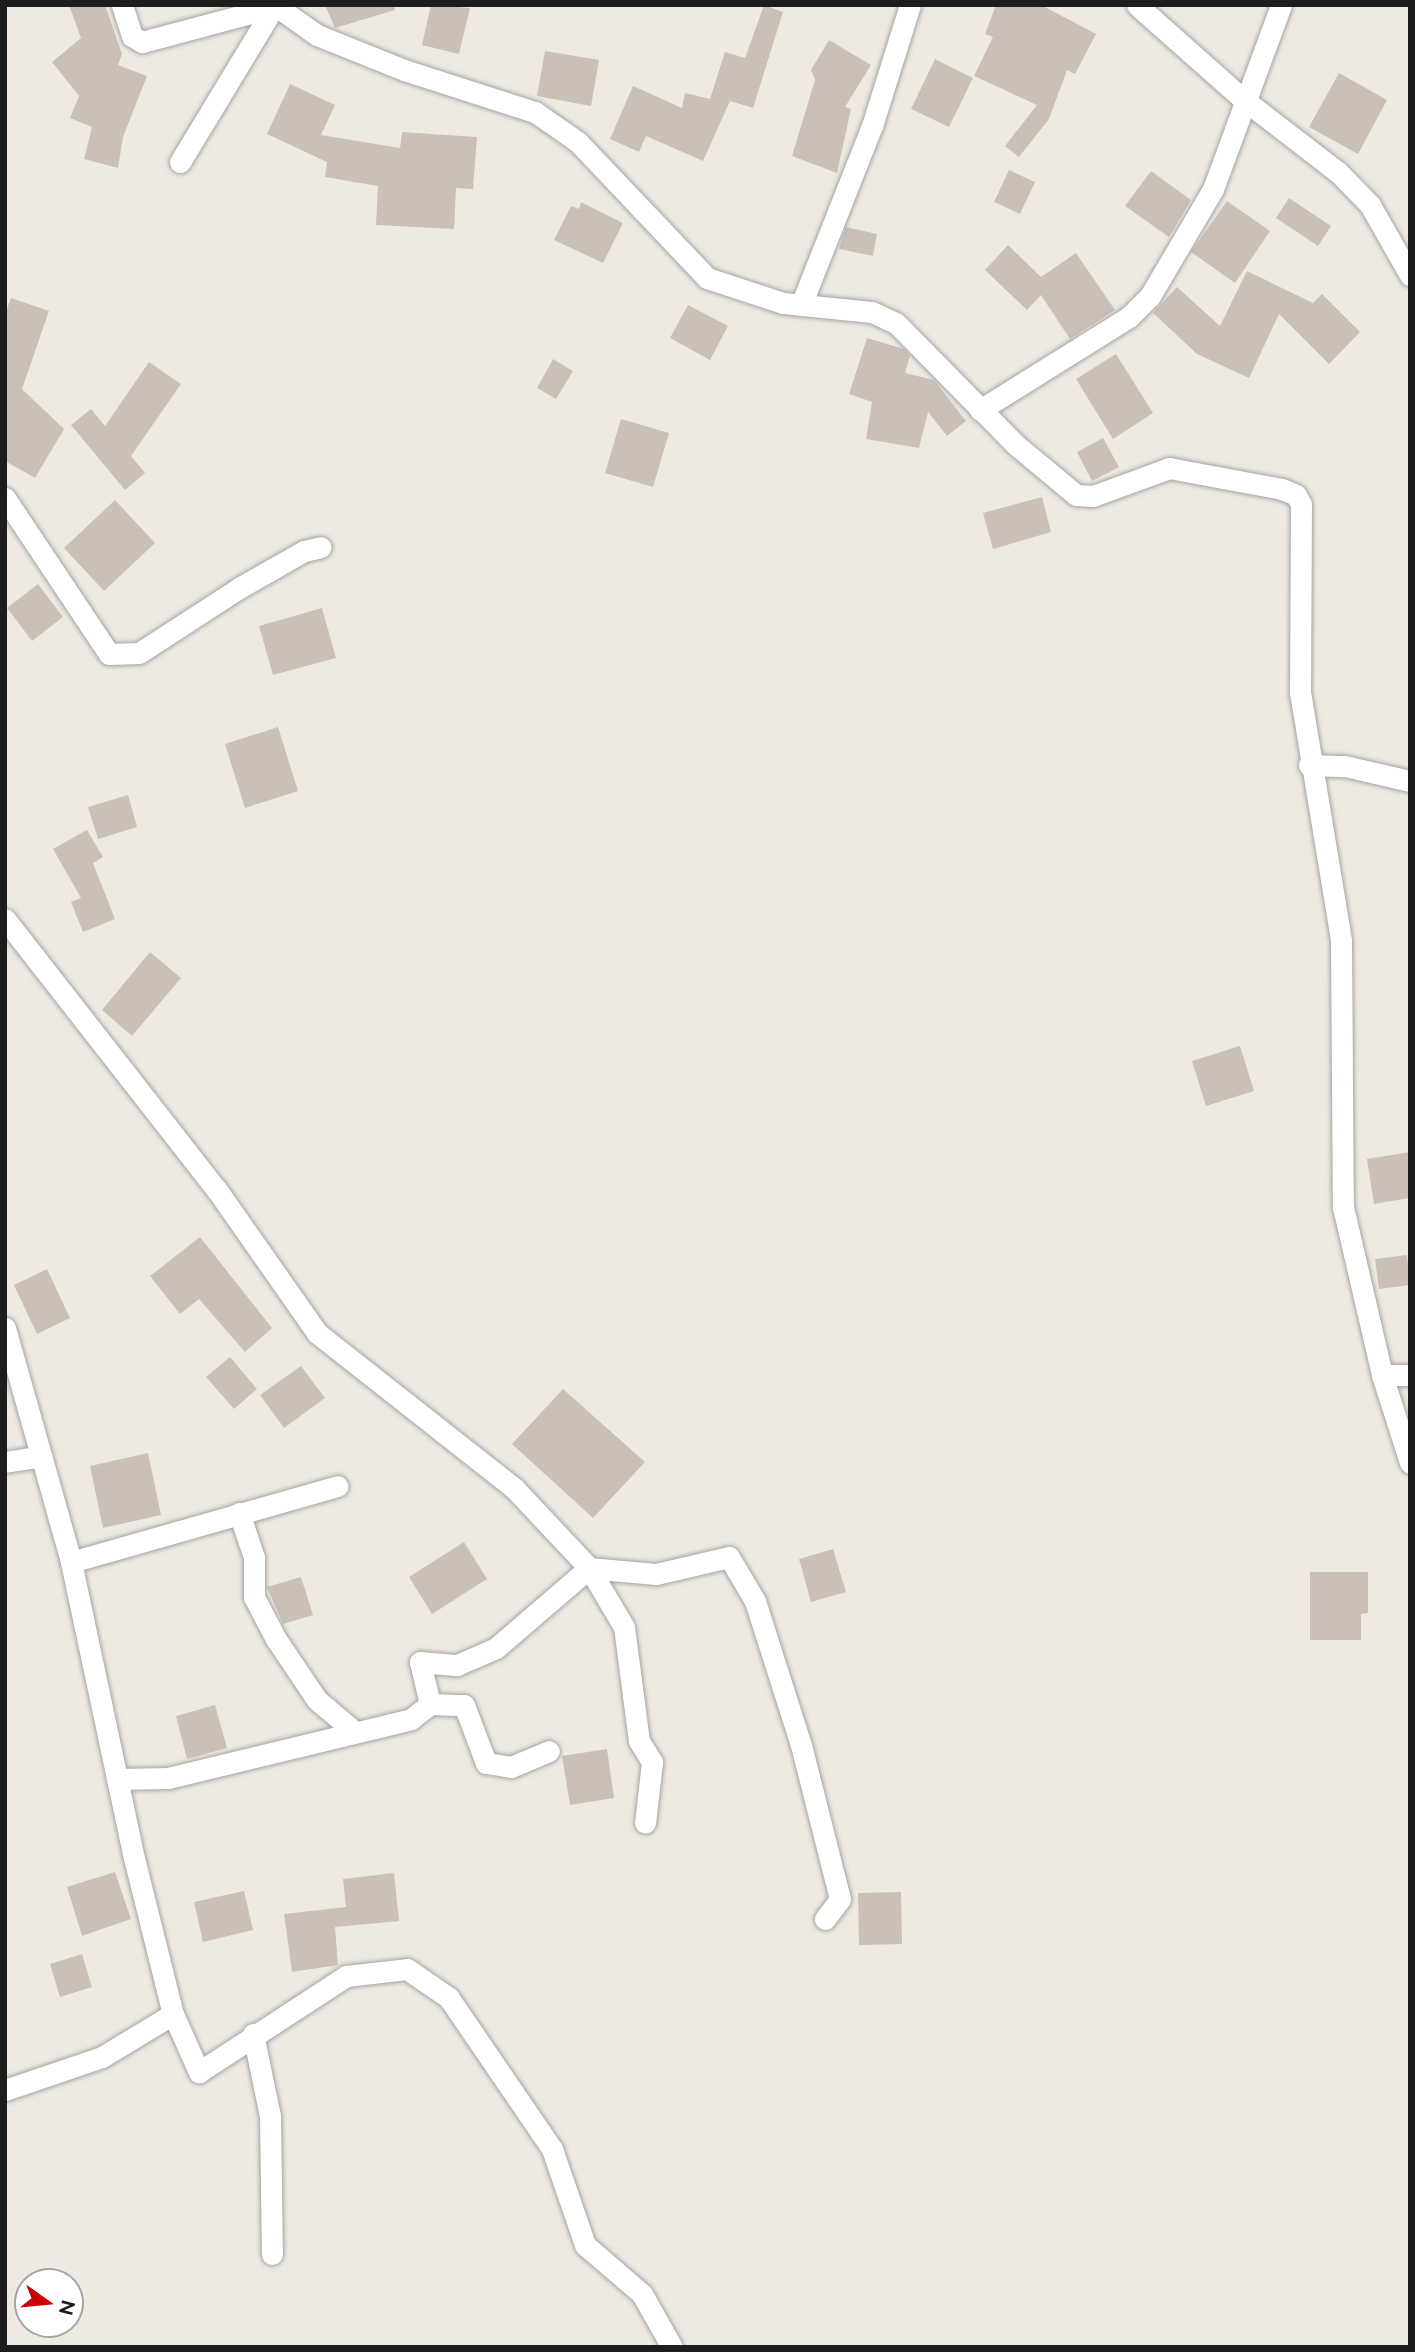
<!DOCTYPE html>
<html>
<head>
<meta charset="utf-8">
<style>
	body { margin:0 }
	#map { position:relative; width:1415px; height:2352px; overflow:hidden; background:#efeae1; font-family:Raleway,sans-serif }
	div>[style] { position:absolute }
	.building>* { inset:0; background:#cbc0b7 }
	.roads { filter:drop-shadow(0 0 2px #a4a4a4) drop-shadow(0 0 2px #a4a4a4) }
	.street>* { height:21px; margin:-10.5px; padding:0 10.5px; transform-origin:10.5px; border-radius:10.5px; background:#fff }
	span { translate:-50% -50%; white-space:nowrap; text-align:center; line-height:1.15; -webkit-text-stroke:5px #fff; paint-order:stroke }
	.frame { position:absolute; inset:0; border:7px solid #1d1d1d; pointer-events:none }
	.north { position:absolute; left:14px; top:2268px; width:70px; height:70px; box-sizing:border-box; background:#fff; border:2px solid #a5a5a5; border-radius:50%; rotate:105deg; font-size:19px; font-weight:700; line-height:28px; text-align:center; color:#1d1d1d }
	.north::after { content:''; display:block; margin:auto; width:24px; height:32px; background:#c90007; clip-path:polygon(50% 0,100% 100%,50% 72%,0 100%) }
</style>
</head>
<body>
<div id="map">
	<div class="building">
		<div style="clip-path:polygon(69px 5px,105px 5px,122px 54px,118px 65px,147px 76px,123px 137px,118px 168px,84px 159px,92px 127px,70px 118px,79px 96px,52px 62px,81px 38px)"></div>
		<div style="clip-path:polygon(325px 5px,394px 5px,395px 10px,335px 28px)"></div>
		<div style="clip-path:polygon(431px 5px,470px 8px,459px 54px,422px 45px)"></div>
		<div style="clip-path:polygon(764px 5px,783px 12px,753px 108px,730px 101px,703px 161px,646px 136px,639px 152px,610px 139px,633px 86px,682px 108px,685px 93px,710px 99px,725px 52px,745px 58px)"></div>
		<div style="clip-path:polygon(996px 5px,1041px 5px,1096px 34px,1075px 74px,1067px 70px,1049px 119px,1019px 157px,1005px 146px,1037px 105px,974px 76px,993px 37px,985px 34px)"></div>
		<div style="clip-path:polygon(829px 40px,871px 65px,845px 107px,851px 109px,837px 173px,792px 156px,815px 80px,811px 70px)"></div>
		<div style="clip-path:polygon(545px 51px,599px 60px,591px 106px,537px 96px)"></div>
		<div style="clip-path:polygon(935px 59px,973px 78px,949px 127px,911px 109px)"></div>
		<div style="clip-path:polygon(1339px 73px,1387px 100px,1358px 154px,1309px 127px)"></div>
		<div style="clip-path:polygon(290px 84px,335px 105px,321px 135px,400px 148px,402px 132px,477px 137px,473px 189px,456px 188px,454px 229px,376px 225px,378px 186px,325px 177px,327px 162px,267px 134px)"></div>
		<div style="clip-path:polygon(1009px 170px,1035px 182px,1020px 214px,994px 202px)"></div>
		<div style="clip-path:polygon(1151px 171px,1191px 200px,1169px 237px,1125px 206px)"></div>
		<div style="clip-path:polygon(1289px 198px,1331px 226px,1318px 246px,1276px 218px)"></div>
		<div style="clip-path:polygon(1227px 201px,1270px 231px,1235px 283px,1191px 252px)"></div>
		<div style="clip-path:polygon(581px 202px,623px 223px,603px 263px,554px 240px,571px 206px,579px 209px)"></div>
		<div style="clip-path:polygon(846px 227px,877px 234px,873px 256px,839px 249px)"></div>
		<div style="clip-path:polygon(1008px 245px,1041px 277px,1076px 253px,1115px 310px,1070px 339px,1041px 295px,1027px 310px,985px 270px)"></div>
		<div style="clip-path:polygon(1247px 271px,1313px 303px,1322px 294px,1360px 332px,1329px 364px,1279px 314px,1249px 378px,1197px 354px,1153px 313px,1177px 287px,1220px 326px)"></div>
		<div style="clip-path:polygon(11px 298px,49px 311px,22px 389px,64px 429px,35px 478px,5px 461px,5px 314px)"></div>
		<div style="clip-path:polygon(688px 305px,728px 326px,710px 360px,670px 338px)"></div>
		<div style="clip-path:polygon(867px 338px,904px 349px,910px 356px,905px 373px,934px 380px,966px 421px,947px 436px,928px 412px,919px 448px,866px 439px,872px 402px,849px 394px)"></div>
		<div style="clip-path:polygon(1116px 354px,1153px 413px,1113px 439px,1076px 379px)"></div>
		<div style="clip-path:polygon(553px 359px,573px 371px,556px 399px,537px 388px)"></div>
		<div style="clip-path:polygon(149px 362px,181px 384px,131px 456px,145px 473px,125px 490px,71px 425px,91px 409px,105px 426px)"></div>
		<div style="clip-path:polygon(621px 419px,669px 433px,653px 487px,605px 473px)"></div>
		<div style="clip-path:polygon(1103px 438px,1119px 467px,1092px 481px,1077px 452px)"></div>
		<div style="clip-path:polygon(1042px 497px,1051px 532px,993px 549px,983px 513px)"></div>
		<div style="clip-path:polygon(115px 500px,155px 543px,104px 591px,64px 548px)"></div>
		<div style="clip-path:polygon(38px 584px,63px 617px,32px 641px,7px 608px)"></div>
		<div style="clip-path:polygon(322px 608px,336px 658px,273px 675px,259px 626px)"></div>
		<div style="clip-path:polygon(278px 727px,298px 791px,245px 808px,225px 744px)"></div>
		<div style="clip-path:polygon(128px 795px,137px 827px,98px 839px,88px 807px)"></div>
		<div style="clip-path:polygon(87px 830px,103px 857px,93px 863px,115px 919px,83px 932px,71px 902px,81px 898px,53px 849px)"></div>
		<div style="clip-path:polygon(150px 952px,181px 978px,132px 1036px,102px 1010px)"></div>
		<div style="clip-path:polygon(1240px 1046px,1254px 1091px,1206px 1106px,1192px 1061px)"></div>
		<div style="clip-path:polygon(1410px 1152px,1410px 1198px,1374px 1204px,1367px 1159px)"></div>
		<div style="clip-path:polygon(200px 1237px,272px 1328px,245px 1352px,199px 1299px,180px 1314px,150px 1276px)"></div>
		<div style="clip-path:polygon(1407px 1255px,1410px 1285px,1379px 1289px,1375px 1259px)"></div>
		<div style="clip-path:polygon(47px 1269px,70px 1318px,37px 1334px,14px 1285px)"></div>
		<div style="clip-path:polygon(230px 1357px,257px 1389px,234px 1409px,206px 1377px)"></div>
		<div style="clip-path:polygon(301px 1366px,325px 1398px,284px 1428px,260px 1395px)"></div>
		<div style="clip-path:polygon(563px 1389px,645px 1462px,593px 1518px,512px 1444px)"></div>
		<div style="clip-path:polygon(148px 1453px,161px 1515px,103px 1528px,90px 1466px)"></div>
		<div style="clip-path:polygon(464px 1542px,487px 1579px,432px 1614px,409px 1577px)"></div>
		<div style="clip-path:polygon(833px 1549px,846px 1592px,811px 1602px,799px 1559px)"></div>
		<div style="clip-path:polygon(1310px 1572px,1368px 1572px,1368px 1613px,1361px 1614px,1361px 1640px,1310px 1640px)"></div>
		<div style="clip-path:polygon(301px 1577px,313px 1615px,283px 1624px,267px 1587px)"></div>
		<div style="clip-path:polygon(215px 1705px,227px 1748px,187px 1759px,176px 1716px)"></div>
		<div style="clip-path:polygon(607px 1749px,614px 1798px,570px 1805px,562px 1756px)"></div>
		<div style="clip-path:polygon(115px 1872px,131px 1919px,82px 1936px,67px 1887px)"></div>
		<div style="clip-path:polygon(394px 1873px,399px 1921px,335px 1927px,338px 1965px,292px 1972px,284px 1914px,346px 1907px,343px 1879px)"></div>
		<div style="clip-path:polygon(244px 1891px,253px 1930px,203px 1942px,194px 1902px)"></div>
		<div style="clip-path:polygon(901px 1892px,902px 1944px,859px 1945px,858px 1893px)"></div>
		<div style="clip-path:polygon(82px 1954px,92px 1987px,60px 1997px,50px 1964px)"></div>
	</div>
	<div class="roads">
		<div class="street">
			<div style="left:122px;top:5px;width:33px;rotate:72deg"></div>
			<div style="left:132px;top:36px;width:12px;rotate:31deg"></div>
			<div style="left:142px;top:42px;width:139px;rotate:-15deg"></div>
			<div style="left:276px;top:6px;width:50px;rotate:35.3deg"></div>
			<div style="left:317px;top:35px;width:94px;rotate:21.9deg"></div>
			<div style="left:404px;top:70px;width:138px;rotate:17.8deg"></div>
			<div style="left:535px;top:112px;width:52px;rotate:34.9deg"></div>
			<div style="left:578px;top:142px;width:187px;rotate:46.5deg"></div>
			<div style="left:707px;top:278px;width:80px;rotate:18.2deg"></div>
			<div style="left:783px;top:303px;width:89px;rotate:5.8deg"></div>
			<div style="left:872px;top:312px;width:26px;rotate:25deg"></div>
			<div style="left:896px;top:323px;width:171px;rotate:45.5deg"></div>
			<div style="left:1016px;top:445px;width:78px;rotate:39.8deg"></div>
			<div style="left:1076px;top:495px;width:17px;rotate:3deg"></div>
			<div style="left:1093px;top:496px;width:81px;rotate:-20.2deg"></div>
			<div style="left:1169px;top:468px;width:115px;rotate:10.5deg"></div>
			<div style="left:1282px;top:489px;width:15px;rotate:23deg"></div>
			<div style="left:1296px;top:495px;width:10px;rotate:61deg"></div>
			<div style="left:1301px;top:504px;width:188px;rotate:90.3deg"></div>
			<div style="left:1300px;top:692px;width:252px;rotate:80.6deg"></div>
			<div style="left:1341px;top:941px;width:266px;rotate:89.6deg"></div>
			<div style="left:1343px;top:1207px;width:172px;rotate:76.9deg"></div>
			<div style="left:1382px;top:1375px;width:92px;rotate:72.3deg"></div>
			<div style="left:1137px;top:5px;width:142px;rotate:41.6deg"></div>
			<div style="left:1243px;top:99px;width:121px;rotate:37.6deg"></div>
			<div style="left:1339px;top:173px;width:45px;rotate:45.9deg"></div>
			<div style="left:1370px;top:205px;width:81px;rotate:60.3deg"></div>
			<div style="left:180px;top:162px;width:184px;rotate:-58.8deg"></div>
			<div style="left:801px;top:305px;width:193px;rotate:-68.4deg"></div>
			<div style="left:872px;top:126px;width:127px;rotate:-72.6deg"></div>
			<div style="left:980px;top:410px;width:176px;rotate:-32deg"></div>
			<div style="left:1129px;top:317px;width:30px;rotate:-45deg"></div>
			<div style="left:1150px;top:296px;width:124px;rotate:-59.5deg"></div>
			<div style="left:1213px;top:189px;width:196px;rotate:-69.7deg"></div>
			<div style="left:5px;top:498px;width:187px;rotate:56.3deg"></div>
			<div style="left:109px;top:654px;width:30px;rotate:-2deg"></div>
			<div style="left:139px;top:653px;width:119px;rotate:-33deg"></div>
			<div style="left:239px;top:588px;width:75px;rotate:-29.6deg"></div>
			<div style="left:304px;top:551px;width:17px;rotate:-13deg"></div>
			<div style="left:1309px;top:765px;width:36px;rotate:2deg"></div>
			<div style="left:1345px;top:766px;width:67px;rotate:13deg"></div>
			<div style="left:5px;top:919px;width:344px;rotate:52deg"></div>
			<div style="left:217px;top:1190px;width:174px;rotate:55deg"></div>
			<div style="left:317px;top:1333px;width:251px;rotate:38.2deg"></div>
			<div style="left:514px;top:1488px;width:110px;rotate:46.8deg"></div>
			<div style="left:589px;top:1568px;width:67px;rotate:5.1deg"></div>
			<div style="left:656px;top:1574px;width:75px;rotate:-13.1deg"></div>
			<div style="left:729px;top:1557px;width:51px;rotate:59.4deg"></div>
			<div style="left:755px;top:1601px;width:151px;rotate:72.3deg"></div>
			<div style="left:801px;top:1745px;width:159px;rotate:75.8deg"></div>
			<div style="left:840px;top:1899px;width:25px;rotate:127deg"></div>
			<div style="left:5px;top:1328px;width:243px;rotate:74.2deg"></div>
			<div style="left:71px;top:1562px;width:303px;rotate:78deg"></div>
			<div style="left:134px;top:1858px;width:161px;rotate:76deg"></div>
			<div style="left:173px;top:2014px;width:64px;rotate:65.9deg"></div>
			<div style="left:199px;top:2072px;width:176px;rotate:-33.1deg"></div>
			<div style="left:346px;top:1976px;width:61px;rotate:-6.5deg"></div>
			<div style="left:407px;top:1969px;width:51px;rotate:34.6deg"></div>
			<div style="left:449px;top:1998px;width:183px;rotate:55.7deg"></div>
			<div style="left:552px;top:2149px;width:102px;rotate:71deg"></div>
			<div style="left:585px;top:2245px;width:75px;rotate:40.7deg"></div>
			<div style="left:642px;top:2294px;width:61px;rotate:60.5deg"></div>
			<div style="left:1382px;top:1375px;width:28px"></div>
			<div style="left:5px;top:1462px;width:37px;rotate:-9deg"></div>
			<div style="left:239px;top:1513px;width:46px;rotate:71.2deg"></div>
			<div style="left:254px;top:1557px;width:40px;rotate:90deg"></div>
			<div style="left:254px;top:1597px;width:47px;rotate:62.4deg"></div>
			<div style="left:276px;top:1639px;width:73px;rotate:56.1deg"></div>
			<div style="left:317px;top:1700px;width:50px;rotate:40.1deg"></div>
			<div style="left:71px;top:1562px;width:277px;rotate:-15.9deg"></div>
			<div style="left:430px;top:1704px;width:34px;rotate:2deg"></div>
			<div style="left:464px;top:1705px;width:62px;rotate:69.2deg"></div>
			<div style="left:486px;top:1763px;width:25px;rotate:9deg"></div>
			<div style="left:511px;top:1767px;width:41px;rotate:-22.8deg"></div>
			<div style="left:117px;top:1779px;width:51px;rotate:-1.1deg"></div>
			<div style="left:168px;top:1778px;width:250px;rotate:-13.6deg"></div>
			<div style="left:411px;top:1719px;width:24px;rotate:-38deg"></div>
			<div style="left:430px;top:1704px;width:43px;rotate:-103.4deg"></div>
			<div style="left:420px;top:1662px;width:37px;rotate:5deg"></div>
			<div style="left:457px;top:1665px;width:43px;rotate:-23.6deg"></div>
			<div style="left:496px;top:1648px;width:123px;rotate:-40.7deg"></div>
			<div style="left:589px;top:1568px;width:69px;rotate:59.3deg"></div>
			<div style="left:624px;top:1627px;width:115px;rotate:82.5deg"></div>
			<div style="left:639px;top:1741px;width:25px;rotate:58deg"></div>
			<div style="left:652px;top:1762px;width:61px;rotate:96.5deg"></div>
			<div style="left:253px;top:2034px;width:84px;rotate:78.3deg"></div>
			<div style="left:270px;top:2116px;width:138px;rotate:89.2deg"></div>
			<div style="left:5px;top:2090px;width:102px;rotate:-18.8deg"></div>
			<div style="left:102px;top:2057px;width:83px;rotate:-31.2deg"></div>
		</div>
	</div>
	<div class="frame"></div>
	<div class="north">N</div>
</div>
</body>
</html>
